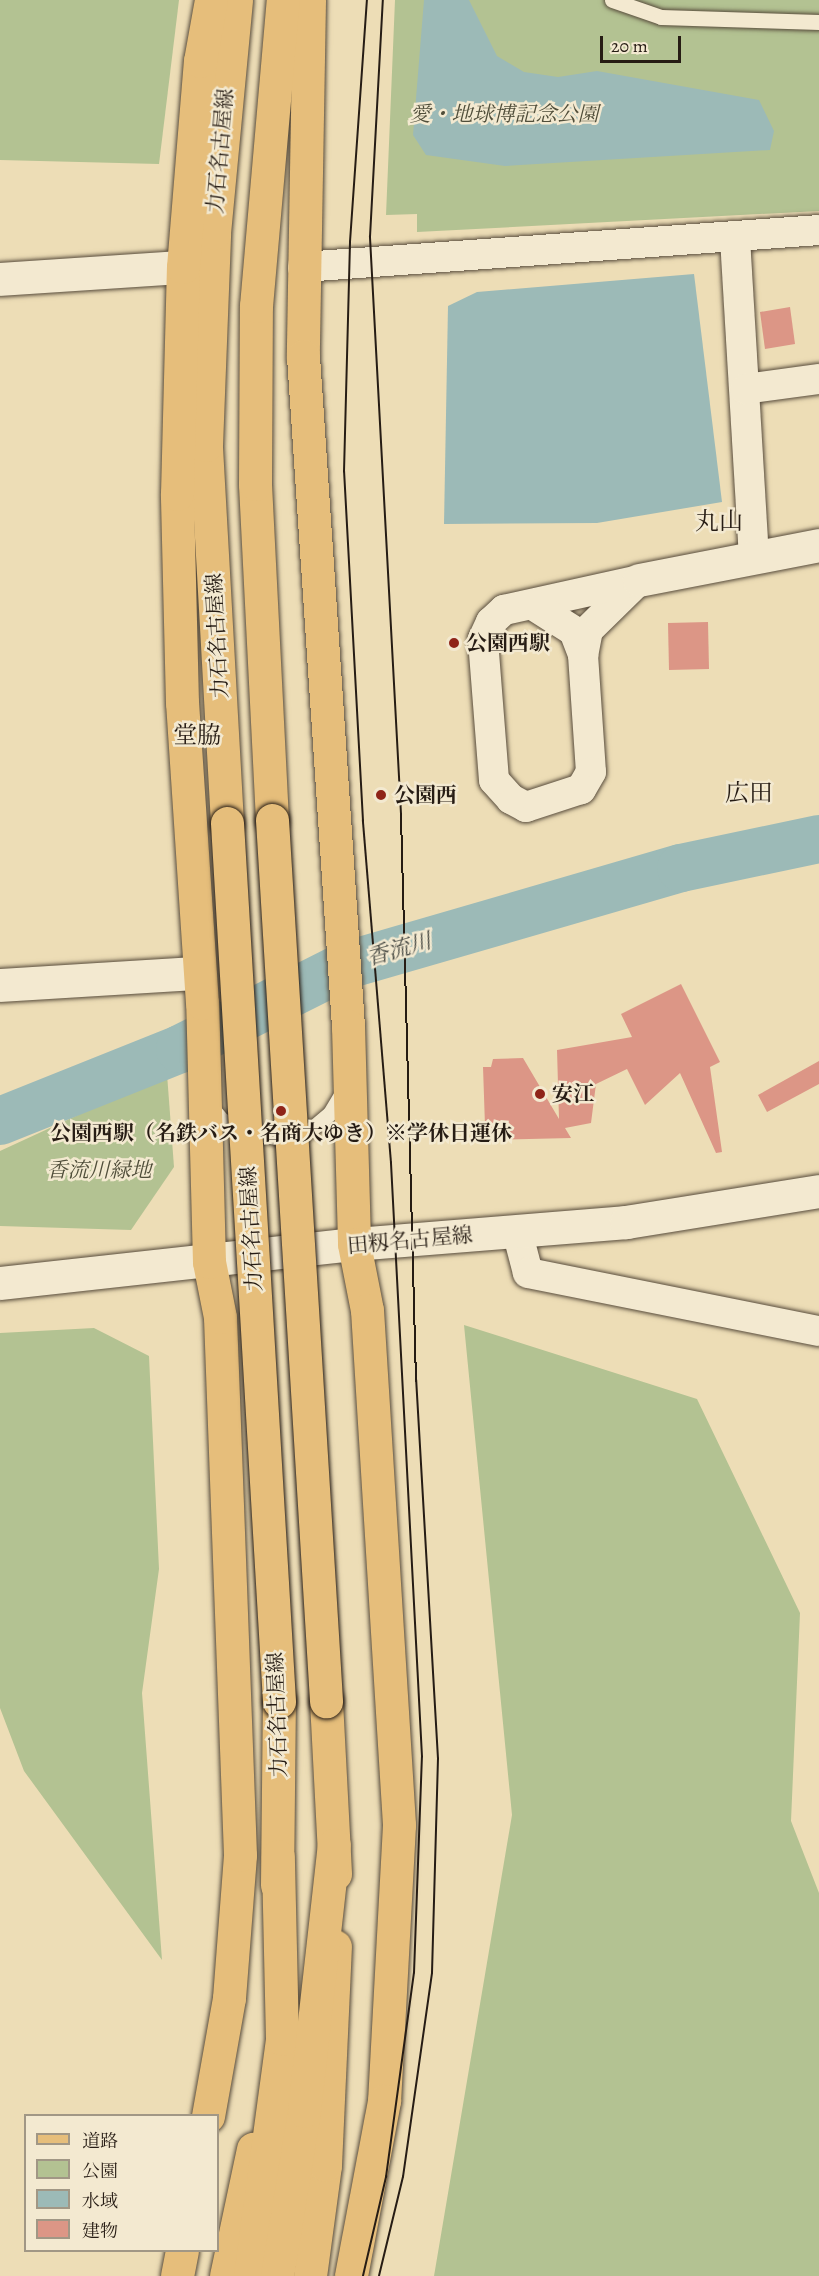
<!DOCTYPE html>
<html>
<head>
<meta charset="utf-8">
<style>
	body { margin:0 }
	#map { position:relative; width:819px; height:2276px; overflow:hidden; background:#edddb6; font-family:Alegreya,"Noto Serif JP",serif }
	div>[style] { position:absolute }
	.green>* { inset:0; background:#b3c292 }
	.water>* { inset:0; background:#9cbab7 }
	.river>* { height:48px; margin:-24px; padding:0 24px; transform-origin:24px; border-radius:24px; background:#9cbab7 }
	.building>* { inset:0; background:#dc9686 }
	.roads { filter:drop-shadow(0 0 2px #584c3c) drop-shadow(0 0 2px #584c3c) }
	.service>* { height:15px; margin:-7.5px; padding:0 7.5px; transform-origin:7.5px; border-radius:7.5px; background:#f3e9d0 }
	.minor>* { height:30px; margin:-15px; padding:0 15px; transform-origin:15px; border-radius:15px; background:#f3e9d0 }
	.tertiary>* { height:33px; margin:-16.5px; padding:0 16.5px; transform-origin:16.5px; border-radius:16.5px; background:#f3e9d0 }
	.secondary>* { height:33px; margin:-16.5px; padding:0 16.5px; transform-origin:16.5px; border-radius:16.5px; background:#f3e9d0 }
	.primary>* { height:33px; margin:-16.5px; padding:0 16.5px; transform-origin:16.5px; border-radius:16.5px; background:#e6be7b }
	.motorway>* { height:33px; margin:-16.5px; padding:0 16.5px; transform-origin:16.5px; border-radius:16.5px; background:#e6be7b }
	.tram>* { height:1.5px; margin:-0.75px; padding:0 0.75px; transform-origin:0.75px; border-radius:0.75px; background:#261c14 }
	.bridges { filter:drop-shadow(0 0 2px #261c14) drop-shadow(0 0 2px #261c14) }
	.primary-bridge>* { height:33px; margin:-16.5px; padding:0 16.5px; transform-origin:16.5px; border-radius:16.5px; background:#e6be7b }
	.dots>* { width:16px; height:16px; translate:-50% -50%; box-sizing:border-box; border:3px solid #f3e9d0; border-radius:50% }
	span { translate:-50% -50%; white-space:nowrap; text-align:center; line-height:1.15; -webkit-text-stroke:5px #f3e9d0; paint-order:stroke }
	.park-label { font-size:21px; color:#504e3a; font-style:italic }
	.street-label { font-size:21px; color:#261c14 }
	.poi-label { font-size:21px; color:#261c14; font-weight:700 }
	.left { translate:0 -50%; text-align:left }
	.water-label { font-size:22px; color:#494b45; font-style:italic }
	.quarter-label { font-size:24px; color:#261c14 }
	.legend { position:absolute; left:24px; top:2114px; width:195px; height:138px; box-sizing:border-box; background:#f3e9d0; border:2px solid #a19785; margin:0; padding:8px 10px; list-style:none; font-size:18px; color:#261c14 }
	.legend li { display:flex; align-items:center; gap:12px; height:30px }
	.legend b { width:30px; border:2px solid #a19785 }
	.scale { position:absolute; left:600px; top:36px; width:81px; height:27px; box-sizing:border-box; border:3px solid #261c14; border-top:0; padding-left:8px; font-size:18px; line-height:21px; white-space:nowrap; color:#261c14; -webkit-text-stroke:4px #f3e9d0; paint-order:stroke }
</style>
</head>
<body>
<div id="map">
	<div class="green">
		<div style="clip-path:polygon(0 0,179px 0,159px 164px,0 160px)"></div>
		<div style="clip-path:polygon(395px 0,819px 0,819px 211px,417px 232px,417px 214px,386px 215px)"></div>
		<div style="clip-path:polygon(167px 1074px,174px 1167px,131px 1230px,0 1226px,0 1151px)"></div>
		<div style="clip-path:polygon(464px 1325px,697px 1399px,800px 1613px,791px 1821px,819px 1893px,819px 2276px,434px 2276px,512px 1815px)"></div>
		<div style="clip-path:polygon(94px 1328px,149px 1356px,159px 1569px,142px 1693px,162px 1960px,24px 1771px,0 1708px,0 1333px)"></div>
	</div>
	<div class="water">
		<div style="clip-path:polygon(424px 0,469px 0,497px 56px,524px 72px,558px 77px,597px 71px,759px 100px,774px 131px,770px 150px,505px 166px,426px 155px,413px 135px)"></div>
		<div style="clip-path:polygon(694px 274px,722px 502px,597px 523px,444px 524px,448px 306px,477px 292px)"></div>
	</div>
	<div class="river">
		<div style="left:0;top:1121px;width:194px;rotate:-21.8deg"></div>
		<div style="left:180px;top:1049px;width:187px;rotate:-26.7deg"></div>
		<div style="left:347px;top:965px;width:348px;rotate:-16.2deg"></div>
		<div style="left:681px;top:868px;width:141px;rotate:-11.9deg"></div>
	</div>
	<div class="building">
		<div style="clip-path:polygon(790px 307px,795px 344px,765px 349px,760px 312px)"></div>
		<div style="clip-path:polygon(708px 622px,709px 669px,669px 670px,668px 623px)"></div>
		<div style="clip-path:polygon(681px 984px,720px 1062px,710px 1067px,722px 1152px,716px 1153px,680px 1073px,645px 1105px,627px 1069px,596px 1084px,591px 1123px,565px 1128px,571px 1138px,493px 1140px,485px 1126px,483px 1067px,491px 1067px,493px 1059px,523px 1058px,559px 1119px,557px 1050px,632px 1037px,621px 1014px)"></div>
		<div style="clip-path:polygon(819px 1061px,819px 1084px,767px 1112px,758px 1095px)"></div>
	</div>
	<div class="roads">
		<div class="service">
			<div style="left:612px;top:0;width:52px;rotate:19.1deg"></div>
			<div style="left:661px;top:17px;width:158px;rotate:1.8deg"></div>
			<div style="left:209px;top:1105px;width:20px;rotate:49deg"></div>
			<div style="left:222px;top:1120px;width:32px;rotate:24deg"></div>
			<div style="left:251px;top:1133px;width:31px;rotate:9deg"></div>
			<div style="left:282px;top:1138px;width:29px;rotate:-16deg"></div>
			<div style="left:310px;top:1130px;width:26px;rotate:-40deg"></div>
			<div style="left:330px;top:1113px;width:27px;rotate:-59deg"></div>
		</div>
		<div class="minor">
			<div style="left:735px;top:238px;width:319px;rotate:86.6deg"></div>
			<div style="left:303px;top:267px;width:517px;rotate:-4.1deg"></div>
			<div style="left:745px;top:389px;width:75px;rotate:-7.7deg"></div>
			<div style="left:639px;top:580px;width:71px;rotate:135.6deg"></div>
			<div style="left:588px;top:630px;width:25px;rotate:101deg"></div>
			<div style="left:583px;top:655px;width:117px;rotate:86.1deg"></div>
			<div style="left:591px;top:772px;width:20px;rotate:120deg"></div>
			<div style="left:581px;top:789px;width:58px;rotate:161.9deg"></div>
			<div style="left:526px;top:807px;width:17px;rotate:-152deg"></div>
			<div style="left:511px;top:799px;width:25px;rotate:-132deg"></div>
			<div style="left:494px;top:780px;width:141px;rotate:-94.5deg"></div>
			<div style="left:483px;top:639px;width:19px;rotate:-65deg"></div>
			<div style="left:491px;top:622px;width:18px;rotate:-43deg"></div>
			<div style="left:504px;top:610px;width:138px;rotate:-12.5deg"></div>
			<div style="left:533px;top:605px;width:49px;rotate:32.4deg"></div>
			<div style="left:574px;top:631px;width:26px;rotate:69deg"></div>
			<div style="left:517px;top:1231px;width:43px;rotate:75.3deg"></div>
			<div style="left:528px;top:1273px;width:297px;rotate:11.3deg"></div>
		</div>
		<div class="tertiary">
			<div style="left:0;top:279px;width:183px;rotate:-3.8deg"></div>
			<div style="left:639px;top:580px;width:183px;rotate:-11deg"></div>
			<div style="left:0;top:985px;width:199px;rotate:-3.5deg"></div>
		</div>
		<div class="secondary">
			<div style="left:0;top:1283px;width:356px;rotate:-6.3deg"></div>
			<div style="left:354px;top:1244px;width:273px;rotate:-4.6deg"></div>
			<div style="left:626px;top:1222px;width:195px;rotate:-9.1deg"></div>
		</div>
		<div class="primary">
			<div style="left:309px;top:0;width:356px;rotate:91deg"></div>
			<div style="left:303px;top:356px;width:672px;rotate:86.16deg"></div>
			<div style="left:348px;top:1026px;width:218px;rotate:88.4deg"></div>
			<div style="left:354px;top:1244px;width:67px;rotate:78.9deg"></div>
			<div style="left:367px;top:1310px;width:516px;rotate:86.44deg"></div>
			<div style="left:399px;top:1825px;width:276px;rotate:93.1deg"></div>
			<div style="left:384px;top:2101px;width:178px;rotate:100.7deg"></div>
			<div style="left:272px;top:820px;width:336px;rotate:-92.9deg"></div>
			<div style="left:255px;top:484px;width:178px;rotate:-89.7deg"></div>
			<div style="left:256px;top:306px;width:307px;rotate:-85deg"></div>
			<div style="left:227px;top:823px;width:379px;rotate:-93.2deg"></div>
			<div style="left:206px;top:445px;width:212px;rotate:-87.8deg"></div>
			<div style="left:214px;top:233px;width:234px;rotate:-84.6deg"></div>
			<div style="left:326px;top:1701px;width:173px;rotate:87deg"></div>
			<div style="left:277px;top:1885px;width:184px;rotate:-89.4deg"></div>
			<div style="left:208px;top:2116px;width:120px;rotate:-79.9deg"></div>
			<div style="left:229px;top:1998px;width:143px;rotate:-85.6deg"></div>
			<div style="left:240px;top:1855px;width:538px;rotate:-92.13deg"></div>
			<div style="left:220px;top:1317px;width:56px;rotate:-101.3deg"></div>
			<div style="left:209px;top:1262px;width:259px;rotate:-91.5deg"></div>
			<div style="left:202px;top:1003px;width:301px;rotate:-93.8deg"></div>
			<div style="left:182px;top:703px;width:209px;rotate:-91.4deg"></div>
			<div style="left:177px;top:494px;width:227px;rotate:-88.5deg"></div>
			<div style="left:183px;top:267px;width:207px;rotate:-85.3deg"></div>
			<div style="left:200px;top:61px;width:62px;rotate:-79.8deg"></div>
			<div style="left:177px;top:2276px;width:26px;rotate:-79deg"></div>
			<div style="left:226px;top:2276px;width:130px;rotate:-78deg"></div>
			<div style="left:310px;top:2276px;width:112px;rotate:-82.3deg"></div>
			<div style="left:325px;top:2165px;width:219px;rotate:-87.4deg"></div>
		</div>
		<div class="motorway">
			<div style="left:250px;top:2276px;width:239px;rotate:-82.3deg"></div>
			<div style="left:282px;top:2039px;width:183px;rotate:-91.3deg"></div>
			<div style="left:277px;top:2276px;width:167px;rotate:-80.7deg"></div>
			<div style="left:304px;top:2111px;width:268px;rotate:-83.6deg"></div>
		</div>
	</div>
	<div class="tram">
		<div style="left:363px;top:2276px;width:102px;rotate:-76.9deg"></div>
		<div style="left:386px;top:2177px;width:206px;rotate:-82.2deg"></div>
		<div style="left:414px;top:1973px;width:216px;rotate:-87.9deg"></div>
		<div style="left:422px;top:1757px;width:595px;rotate:-92.99deg"></div>
		<div style="left:391px;top:1163px;width:343px;rotate:-94.7deg"></div>
		<div style="left:363px;top:821px;width:350px;rotate:-93.1deg"></div>
		<div style="left:344px;top:472px;width:230px;rotate:-88.5deg"></div>
		<div style="left:350px;top:242px;width:243px;rotate:-86deg"></div>
		<div style="left:379px;top:2276px;width:102px;rotate:-76.4deg"></div>
		<div style="left:403px;top:2177px;width:206px;rotate:-81.9deg"></div>
		<div style="left:432px;top:1973px;width:214px;rotate:-88.4deg"></div>
		<div style="left:438px;top:1759px;width:379px;rotate:-93.3deg"></div>
		<div style="left:416px;top:1381px;width:567px;rotate:-91.52deg"></div>
		<div style="left:401px;top:814px;width:578px;rotate:-93.08deg"></div>
		<div style="left:370px;top:237px;width:237px;rotate:-86.9deg"></div>
	</div>
	<div class="bridges">
		<div class="primary-bridge">
			<div style="left:272px;top:820px;width:883px;rotate:86.49deg"></div>
			<div style="left:227px;top:823px;width:880px;rotate:86.61deg"></div>
		</div>
	</div>
	<div class="dots">
		<div style="left:454px;top:643px;background:#8f2418"></div>
		<div style="left:381px;top:795px;background:#8f2418"></div>
		<div style="left:540px;top:1094px;background:#8f2418"></div>
		<div style="left:281px;top:1111px;background:#8f2418"></div>
	</div>
	<div class="park-label">
		<span style="left:504px;top:114px">愛・地球博記念公園</span>
		<span style="left:99px;top:1170px">香流川緑地</span>
	</div>
	<div class="street-label">
		<span style="left:220px;top:151px;rotate:-85deg">力石名古屋線</span>
		<span style="left:217px;top:636px;rotate:-93deg">力石名古屋線</span>
		<span style="left:251px;top:1229px;rotate:-93deg">力石名古屋線</span>
		<span style="left:410px;top:1240px;rotate:-5deg">田籾名古屋線</span>
		<span style="left:277px;top:1715px;rotate:-92deg">力石名古屋線</span>
	</div>
	<div class="poi-label">
		<span class="left" style="left:466px;top:643px">公園西駅</span>
		<span class="left" style="left:394px;top:795px">公園西</span>
		<span class="left" style="left:552px;top:1094px">安江</span>
		<span style="left:281px;top:1133px">公園西駅（名鉄バス・名商大ゆき）※学休日運休</span>
	</div>
	<div class="water-label">
		<span style="left:399px;top:950px;rotate:-16deg">香流川</span>
	</div>
	<div class="quarter-label">
		<span style="left:719px;top:522px">丸山</span>
		<span style="left:197px;top:736px">堂脇</span>
		<span style="left:749px;top:794px">広田</span>
	</div>
	<ul class="legend">
	<li><b style="height:8px;background:#e6be7b"></b>道路</li>
	<li><b style="height:16px;background:#b3c292"></b>公園</li>
	<li><b style="height:16px;background:#9cbab7"></b>水域</li>
	<li><b style="height:16px;background:#dc9686"></b>建物</li>
	</ul>
	<div class="scale">20 m</div>
</div>
</body>
</html>
